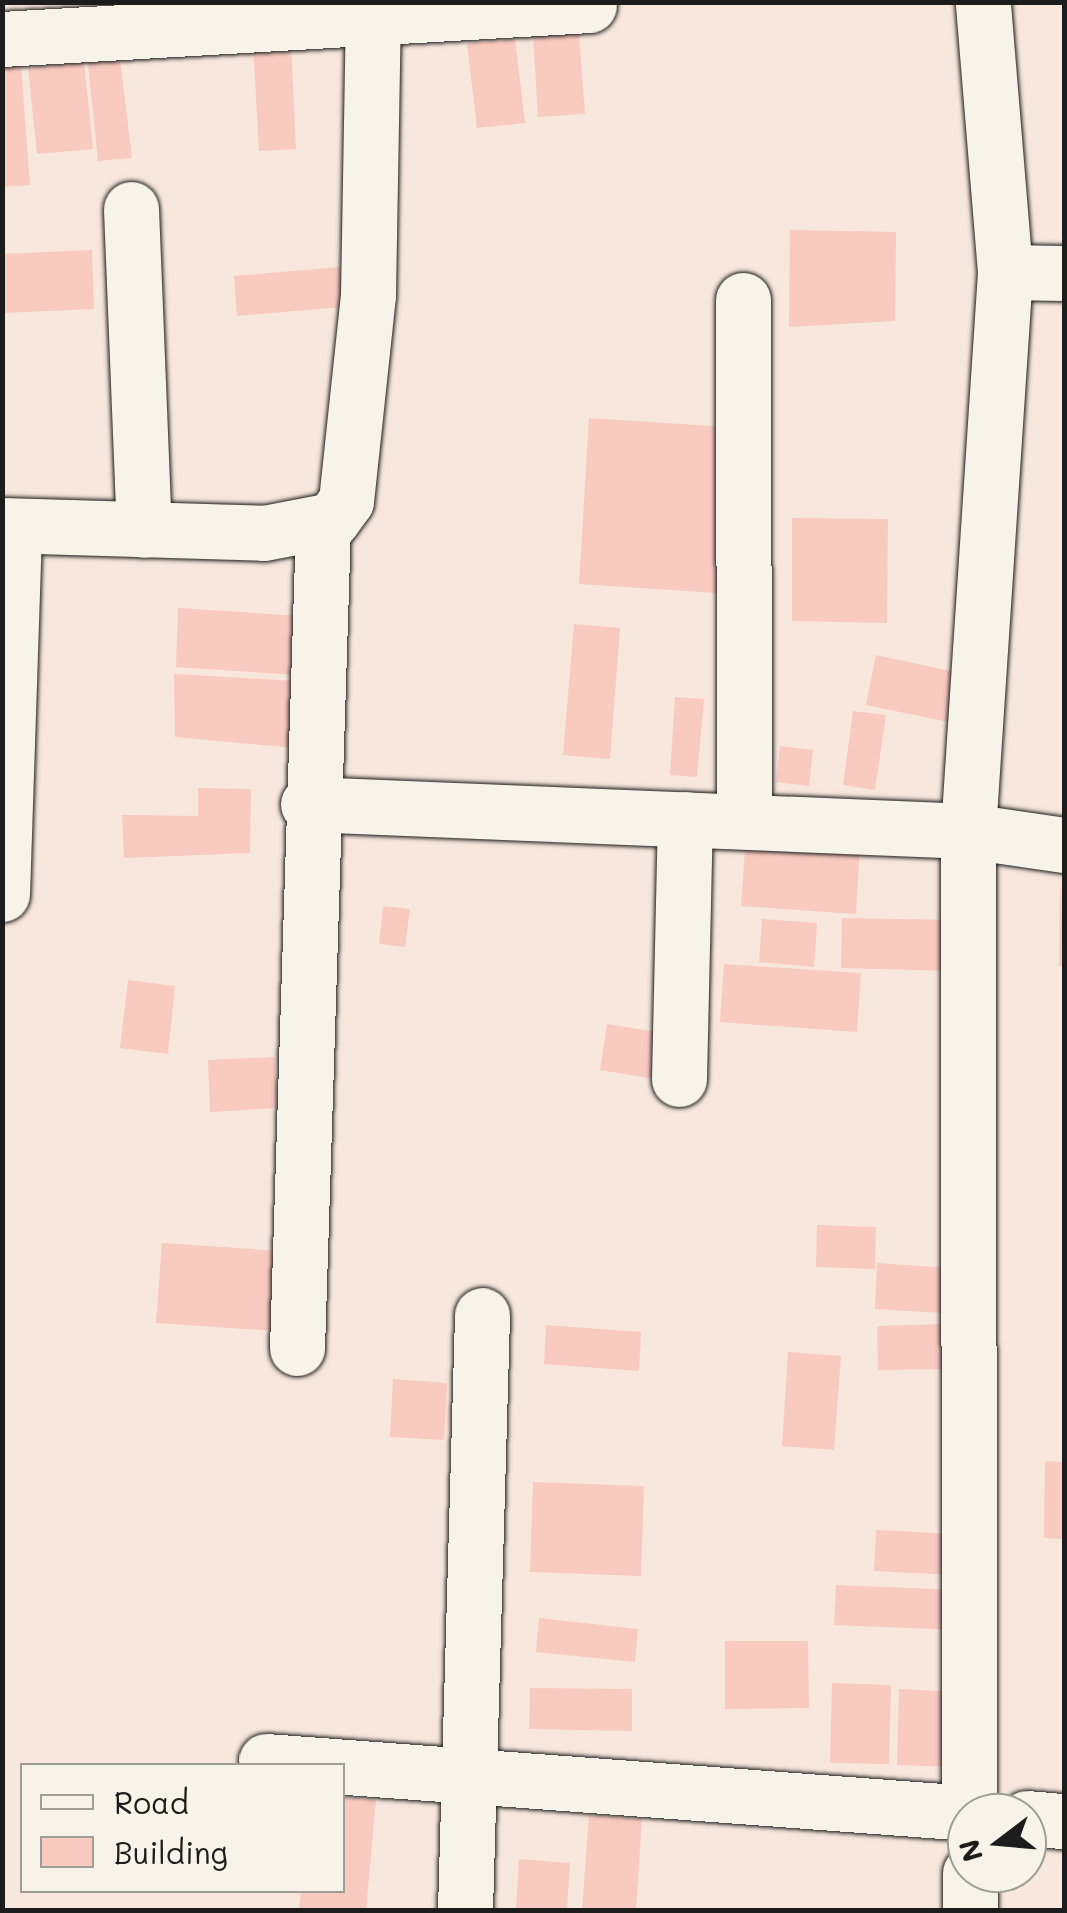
<!DOCTYPE html>
<html>
<head>
<meta charset="utf-8">
<style>
	body { margin:0 }
	#map { position:relative; width:1067px; height:1913px; overflow:hidden; background:#f8e7dc; font-family:Mali,sans-serif }
	div>[style] { position:absolute }
	.building>* { inset:0; background:#f9cac0 }
	.roads { filter:drop-shadow(0 0 2px #1c1c1c) drop-shadow(0 0 2px #1c1c1c) }
	.minor>* { height:55px; margin:-27.5px; padding:0 27.5px; transform-origin:27.5px; border-radius:27.5px; background:#f7f3e8 }
	span { translate:-50% -50%; white-space:nowrap; text-align:center; line-height:1.15; -webkit-text-stroke:10px #f7f3e8; paint-order:stroke }
	.frame { position:absolute; inset:0; border:5px solid #1c1c1c; pointer-events:none }
	.legend { position:absolute; left:20px; top:1763px; width:325px; height:130px; box-sizing:border-box; background:#f7f3e8; border:2px solid #9f9d96; margin:0; padding:12px 18px; list-style:none; font-size:30px; color:#1c1c1c }
	.legend li { display:flex; align-items:center; gap:20px; height:50px }
	.legend b { width:50px; border:2px solid #9f9d96 }
	.north { position:absolute; left:947px; top:1793px; width:100px; height:100px; box-sizing:border-box; background:#f7f3e8; border:2px solid #9f9d96; border-radius:50%; rotate:254deg; font-size:28px; font-weight:700; line-height:40px; text-align:center; color:#1c1c1c }
	.north::after { content:''; display:block; margin:auto; width:35px; height:45px; background:#1c1c1c; clip-path:polygon(50% 0,100% 100%,50% 72%,0 100%) }
</style>
</head>
<body>
<div id="map">
	<div class="building">
		<div style="clip-path:polygon(579px 33px,585px 114px,538px 117px,533px 35px)"></div>
		<div style="clip-path:polygon(515px 39px,525px 123px,477px 128px,467px 44px)"></div>
		<div style="clip-path:polygon(291px 42px,296px 149px,259px 151px,253px 43px)"></div>
		<div style="clip-path:polygon(119px 50px,132px 158px,98px 161px,87px 54px)"></div>
		<div style="clip-path:polygon(84px 62px,93px 149px,37px 154px,28px 68px)"></div>
		<div style="clip-path:polygon(21px 65px,30px 185px,2px 187px,2px 66px)"></div>
		<div style="clip-path:polygon(790px 230px,896px 232px,895px 321px,789px 327px)"></div>
		<div style="clip-path:polygon(92px 250px,94px 309px,2px 313px,2px 254px)"></div>
		<div style="clip-path:polygon(340px 267px,343px 307px,237px 316px,234px 276px)"></div>
		<div style="clip-path:polygon(589px 418px,727px 427px,717px 593px,579px 584px)"></div>
		<div style="clip-path:polygon(792px 518px,888px 519px,887px 623px,792px 621px)"></div>
		<div style="clip-path:polygon(178px 608px,301px 616px,297px 675px,176px 667px)"></div>
		<div style="clip-path:polygon(574px 624px,620px 628px,610px 759px,563px 755px)"></div>
		<div style="clip-path:polygon(876px 655px,973px 676px,963px 725px,866px 705px)"></div>
		<div style="clip-path:polygon(174px 674px,296px 681px,293px 748px,175px 737px)"></div>
		<div style="clip-path:polygon(675px 697px,704px 699px,697px 777px,670px 775px)"></div>
		<div style="clip-path:polygon(853px 711px,886px 715px,875px 790px,843px 785px)"></div>
		<div style="clip-path:polygon(780px 746px,813px 750px,809px 786px,776px 782px)"></div>
		<div style="clip-path:polygon(198px 788px,251px 789px,250px 853px,124px 858px,122px 815px,198px 816px)"></div>
		<div style="clip-path:polygon(746px 835px,860px 844px,856px 914px,741px 906px)"></div>
		<div style="clip-path:polygon(1060px 875px,1064px 966px,1059px 966px)"></div>
		<div style="clip-path:polygon(383px 906px,410px 909px,405px 947px,379px 944px)"></div>
		<div style="clip-path:polygon(842px 918px,955px 920px,954px 971px,841px 968px)"></div>
		<div style="clip-path:polygon(762px 919px,817px 923px,814px 967px,759px 962px)"></div>
		<div style="clip-path:polygon(724px 964px,861px 973px,857px 1032px,720px 1022px)"></div>
		<div style="clip-path:polygon(128px 980px,175px 986px,168px 1054px,120px 1048px)"></div>
		<div style="clip-path:polygon(607px 1024px,669px 1034px,661px 1080px,600px 1070px)"></div>
		<div style="clip-path:polygon(275px 1057px,277px 1108px,210px 1112px,208px 1060px)"></div>
		<div style="clip-path:polygon(817px 1225px,876px 1227px,875px 1269px,816px 1267px)"></div>
		<div style="clip-path:polygon(162px 1243px,280px 1251px,275px 1331px,156px 1323px)"></div>
		<div style="clip-path:polygon(877px 1263px,965px 1269px,961px 1314px,875px 1309px)"></div>
		<div style="clip-path:polygon(943px 1324px,944px 1369px,878px 1370px,877px 1326px)"></div>
		<div style="clip-path:polygon(546px 1325px,641px 1332px,639px 1371px,544px 1364px)"></div>
		<div style="clip-path:polygon(788px 1352px,841px 1356px,834px 1450px,782px 1446px)"></div>
		<div style="clip-path:polygon(393px 1379px,447px 1383px,444px 1440px,390px 1437px)"></div>
		<div style="clip-path:polygon(1045px 1461px,1064px 1462px,1064px 1539px,1044px 1538px)"></div>
		<div style="clip-path:polygon(533px 1482px,644px 1486px,641px 1576px,530px 1572px)"></div>
		<div style="clip-path:polygon(876px 1530px,955px 1534px,953px 1575px,874px 1571px)"></div>
		<div style="clip-path:polygon(836px 1585px,960px 1590px,958px 1630px,834px 1625px)"></div>
		<div style="clip-path:polygon(539px 1618px,638px 1629px,635px 1662px,536px 1652px)"></div>
		<div style="clip-path:polygon(725px 1641px,808px 1641px,809px 1708px,725px 1709px)"></div>
		<div style="clip-path:polygon(832px 1683px,891px 1685px,889px 1764px,830px 1763px)"></div>
		<div style="clip-path:polygon(530px 1688px,632px 1689px,632px 1731px,529px 1729px)"></div>
		<div style="clip-path:polygon(899px 1689px,958px 1692px,955px 1767px,897px 1765px)"></div>
		<div style="clip-path:polygon(342px 1797px,376px 1800px,366px 1910px,299px 1910px,301px 1890px,342px 1890px)"></div>
		<div style="clip-path:polygon(589px 1815px,642px 1819px,636px 1910px,582px 1910px)"></div>
		<div style="clip-path:polygon(519px 1859px,570px 1863px,567px 1910px,516px 1910px)"></div>
	</div>
	<div class="roads">
		<div class="minor">
			<div style="left:2px;top:39px;width:588px;rotate:-3.31deg"></div>
			<div style="left:131px;top:209px;width:321px;rotate:87.7deg"></div>
			<div style="left:1005px;top:272px;width:59px;rotate:1deg"></div>
			<div style="left:743px;top:300px;width:521px;rotate:89.89deg"></div>
			<div style="left:2px;top:525px;width:262px;rotate:1.7deg"></div>
			<div style="left:264px;top:533px;width:69px;rotate:-10.8deg"></div>
			<div style="left:332px;top:520px;width:24px;rotate:-54deg"></div>
			<div style="left:346px;top:501px;width:207px;rotate:-83.9deg"></div>
			<div style="left:368px;top:295px;width:276px;rotate:-89deg"></div>
			<div style="left:308px;top:804px;width:661px;rotate:2.34deg"></div>
			<div style="left:968px;top:831px;width:97px;rotate:8.3deg"></div>
			<div style="left:2px;top:894px;width:368px;rotate:-88.1deg"></div>
			<div style="left:679px;top:1079px;width:260px;rotate:-88.7deg"></div>
			<div style="left:297px;top:1348px;width:822px;rotate:-88.19deg"></div>
			<div style="left:266px;top:1761px;width:705px;rotate:4.23deg"></div>
			<div style="left:969px;top:1813px;width:982px;rotate:-90.06deg"></div>
			<div style="left:968px;top:831px;width:560px;rotate:-86.21deg"></div>
			<div style="left:1005px;top:272px;width:271px;rotate:-94.7deg"></div>
			<div style="left:1027px;top:1818px;width:37px;rotate:5deg"></div>
			<div style="left:970px;top:1873px;width:37px;rotate:90deg"></div>
			<div style="left:465px;top:1910px;width:595px;rotate:-88.36deg"></div>
		</div>
	</div>
	<div class="frame"></div>
	<ul class="legend">
	<li><b style="height:12px;background:#f7f3e8"></b>Road</li>
	<li><b style="height:28px;background:#f9cac0"></b>Building</li>
	</ul>
	<div class="north">N</div>
</div>
</body>
</html>
